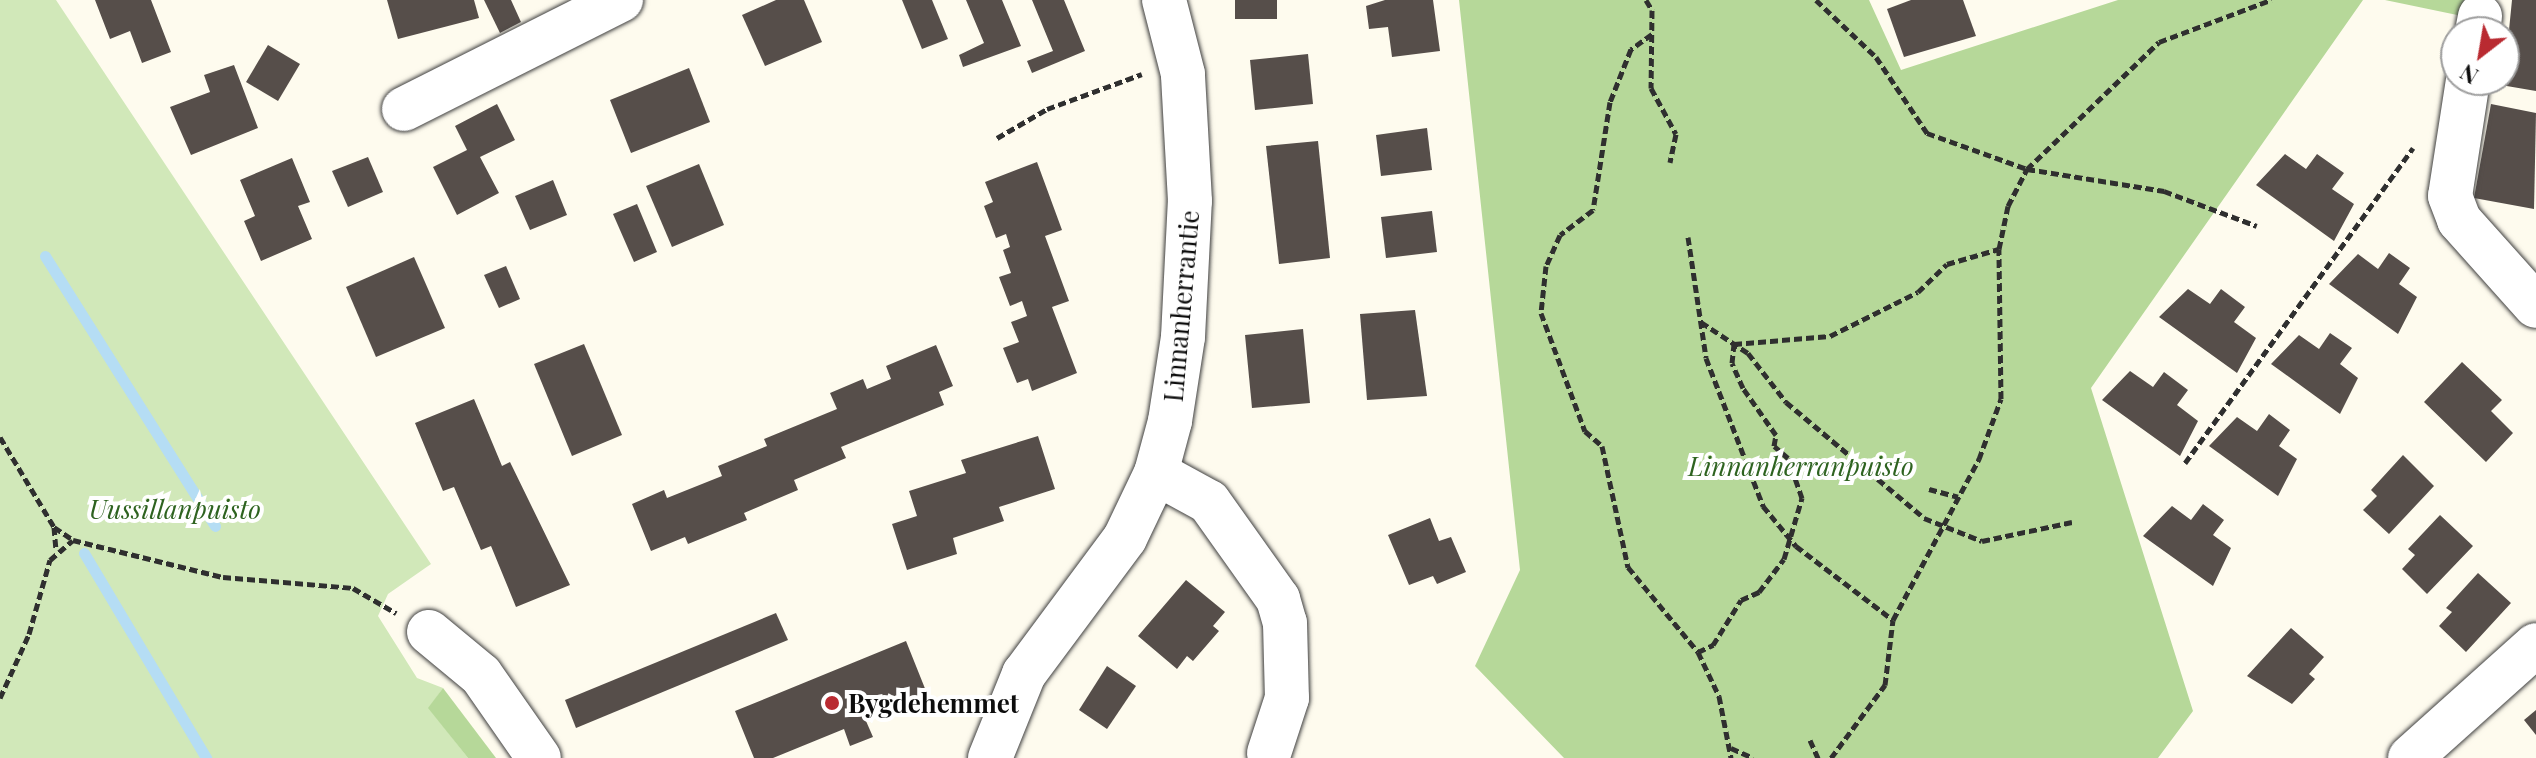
<!DOCTYPE html>
<html>
<head>
<meta charset="utf-8">
<style>
	body { margin:0 }
	#map { position:relative; width:2536px; height:758px; overflow:hidden; background:#fefbee; font-family:"Playfair Display",serif }
	div>[style] { position:absolute }
	.green>* { inset:0; background:#d1e8b9 }
	.forest>* { inset:0; background:#b6d899 }
	.stream>* { height:11px; margin:-5.5px; padding:0 5.5px; transform-origin:5.5px; border-radius:5.5px; background:#b5ddf4 }
	.building>* { inset:0; background:#564e4a }
	.path>* { height:5px; margin-top:-2.5px; transform-origin:0; background:repeating-linear-gradient(90deg,#2f2f2f 0 8px,transparent 0 12px) }
	.roads { filter:drop-shadow(0 0 2px #404040) drop-shadow(0 0 2px #404040) }
	.minor>* { height:44px; margin:-22px; padding:0 22px; transform-origin:22px; border-radius:22px; background:#fff }
	.dots>* { width:22px; height:22px; translate:-50% -50%; box-sizing:border-box; border:4px solid #fff; border-radius:50% }
	span { translate:-50% -50%; white-space:nowrap; text-align:center; line-height:1.15; -webkit-text-stroke:8px #fff; paint-order:stroke }
	.street-label { font-size:26px; color:#0d0d0d }
	.park-label { font-size:26px; color:#2e6320; font-style:italic }
	.poi-label { font-size:26px; color:#0d0d0d; font-weight:700 }
	.left { translate:0 -50%; text-align:left }
	.north { position:absolute; left:2440px; top:16px; width:80px; height:80px; box-sizing:border-box; background:#fff; border:2px solid #9e9e9e; border-radius:50%; rotate:211deg; font-size:22px; font-weight:700; line-height:32px; text-align:center; color:#0d0d0d }
	.north::after { content:''; display:block; margin:auto; width:28px; height:36px; background:#b92a31; clip-path:polygon(50% 0,100% 100%,50% 72%,0 100%) }
</style>
</head>
<body>
<div id="map">
	<div class="green">
		<div style="clip-path:polygon(0 0,56px 0,431px 564px,388px 594px,378px 616px,417px 678px,443px 688px,429px 708px,468px 758px,0 758px)"></div>
	</div>
	<div class="forest">
		<div style="clip-path:polygon(1459px 0,1869px 0,1901px 70px,2118px 0,2363px 0,2091px 388px,2193px 711px,2158px 758px,1564px 758px,1475px 666px,1520px 570px)"></div>
		<div style="clip-path:polygon(2385px 0,2464px 0,2462px 16px)"></div>
		<div style="clip-path:polygon(443px 688px,496px 758px,468px 758px,428px 708px)"></div>
	</div>
	<div class="stream">
		<div style="left:45px;top:256px;width:319px;rotate:57.8deg"></div>
		<div style="left:84px;top:553px;width:239px;rotate:59.2deg"></div>
	</div>
	<div class="building">
		<div style="clip-path:polygon(95px 0,151px 0,171px 52px,142px 63px,130px 31px,110px 39px)"></div>
		<div style="clip-path:polygon(387px 0,474px 0,479px 18px,398px 39px)"></div>
		<div style="clip-path:polygon(484px 0,511px 0,521px 22px,500px 33px)"></div>
		<div style="clip-path:polygon(776px 0,804px 0,822px 42px,765px 66px,742px 15px)"></div>
		<div style="clip-path:polygon(902px 0,932px 0,948px 39px,922px 49px)"></div>
		<div style="clip-path:polygon(966px 0,1002px 0,1021px 46px,963px 67px,959px 55px,984px 43px)"></div>
		<div style="clip-path:polygon(1032px 0,1064px 0,1085px 51px,1032px 73px,1027px 61px,1053px 51px)"></div>
		<div style="clip-path:polygon(1235px 0,1277px 0,1277px 19px,1235px 19px)"></div>
		<div style="clip-path:polygon(1385px 0,1433px 0,1440px 51px,1392px 57px,1388px 27px,1369px 29px,1366px 6px)"></div>
		<div style="clip-path:polygon(1911px 0,1963px 0,1976px 36px,1904px 57px,1887px 9px)"></div>
		<div style="clip-path:polygon(2512px 0,2536px 0,2536px 91px,2495px 84px,2504px 80px)"></div>
		<div style="clip-path:polygon(268px 45px,300px 64px,278px 101px,246px 82px)"></div>
		<div style="clip-path:polygon(1308px 54px,1313px 104px,1255px 110px,1250px 60px)"></div>
		<div style="clip-path:polygon(234px 65px,258px 128px,191px 155px,170px 107px,210px 92px,204px 75px)"></div>
		<div style="clip-path:polygon(689px 68px,710px 122px,631px 153px,610px 100px)"></div>
		<div style="clip-path:polygon(497px 104px,515px 140px,480px 157px,499px 193px,457px 215px,433px 167px,467px 150px,455px 126px)"></div>
		<div style="clip-path:polygon(2491px 104px,2536px 113px,2534px 209px,2474px 198px)"></div>
		<div style="clip-path:polygon(1427px 128px,1432px 170px,1381px 176px,1376px 135px)"></div>
		<div style="clip-path:polygon(1318px 141px,1330px 258px,1279px 264px,1266px 146px)"></div>
		<div style="clip-path:polygon(2285px 154px,2306px 169px,2317px 154px,2344px 173px,2332px 189px,2354px 204px,2334px 241px,2256px 185px)"></div>
		<div style="clip-path:polygon(368px 157px,383px 192px,348px 207px,332px 171px)"></div>
		<div style="clip-path:polygon(292px 158px,310px 202px,298px 206px,312px 239px,261px 261px,244px 221px,255px 216px,240px 180px)"></div>
		<div style="clip-path:polygon(1037px 162px,1062px 230px,1045px 236px,1069px 301px,1052px 307px,1077px 373px,1032px 391px,1028px 379px,1017px 383px,1003px 348px,1019px 342px,1011px 322px,1027px 316px,1022px 301px,1010px 306px,999px 277px,1011px 273px,1003px 250px,1010px 247px,1006px 234px,996px 238px,984px 206px,993px 202px,985px 182px)"></div>
		<div style="clip-path:polygon(699px 164px,724px 225px,672px 247px,646px 186px)"></div>
		<div style="clip-path:polygon(553px 180px,567px 215px,530px 230px,515px 196px)"></div>
		<div style="clip-path:polygon(637px 204px,657px 252px,634px 262px,613px 214px)"></div>
		<div style="clip-path:polygon(1432px 211px,1437px 252px,1386px 258px,1381px 217px)"></div>
		<div style="clip-path:polygon(2389px 253px,2410px 268px,2399px 284px,2417px 297px,2398px 334px,2329px 284px,2358px 254px,2378px 269px)"></div>
		<div style="clip-path:polygon(414px 257px,445px 328px,376px 357px,346px 287px)"></div>
		<div style="clip-path:polygon(506px 266px,520px 299px,499px 308px,484px 275px)"></div>
		<div style="clip-path:polygon(2188px 289px,2210px 304px,2221px 289px,2245px 307px,2234px 322px,2256px 338px,2237px 373px,2159px 317px)"></div>
		<div style="clip-path:polygon(1415px 310px,1427px 396px,1367px 400px,1360px 314px)"></div>
		<div style="clip-path:polygon(1303px 329px,1310px 403px,1252px 408px,1245px 335px)"></div>
		<div style="clip-path:polygon(2330px 333px,2352px 348px,2340px 364px,2358px 378px,2340px 414px,2271px 364px,2299px 335px,2319px 349px)"></div>
		<div style="clip-path:polygon(584px 344px,622px 435px,572px 456px,534px 364px)"></div>
		<div style="clip-path:polygon(936px 345px,953px 386px,939px 392px,944px 405px,841px 447px,846px 458px,794px 480px,798px 490px,744px 513px,747px 520px,688px 544px,685px 537px,651px 551px,632px 504px,664px 490px,667px 498px,722px 476px,718px 466px,767px 446px,764px 439px,837px 409px,830px 393px,863px 379px,867px 389px,891px 379px,886px 366px)"></div>
		<div style="clip-path:polygon(2462px 362px,2502px 400px,2491px 411px,2513px 433px,2486px 462px,2424px 402px)"></div>
		<div style="clip-path:polygon(2130px 371px,2153px 387px,2164px 372px,2188px 390px,2177px 405px,2198px 421px,2180px 456px,2102px 400px)"></div>
		<div style="clip-path:polygon(474px 399px,502px 466px,510px 462px,570px 585px,516px 607px,491px 546px,481px 550px,454px 487px,443px 491px,415px 423px)"></div>
		<div style="clip-path:polygon(2269px 414px,2290px 430px,2279px 446px,2297px 459px,2278px 496px,2209px 446px,2237px 417px,2257px 431px)"></div>
		<div style="clip-path:polygon(1038px 436px,1055px 489px,999px 507px,1004px 521px,953px 538px,957px 554px,907px 570px,892px 524px,917px 516px,909px 491px,966px 473px,961px 460px)"></div>
		<div style="clip-path:polygon(2403px 455px,2434px 486px,2389px 534px,2363px 510px,2377px 496px,2371px 490px)"></div>
		<div style="clip-path:polygon(2203px 504px,2224px 520px,2213px 535px,2231px 548px,2213px 586px,2143px 536px,2172px 506px,2191px 520px)"></div>
		<div style="clip-path:polygon(2440px 515px,2473px 546px,2427px 594px,2402px 569px,2415px 555px,2408px 549px)"></div>
		<div style="clip-path:polygon(1430px 518px,1439px 541px,1451px 537px,1466px 572px,1437px 584px,1433px 576px,1409px 585px,1388px 535px)"></div>
		<div style="clip-path:polygon(2478px 573px,2511px 603px,2466px 652px,2439px 626px,2452px 612px,2446px 608px)"></div>
		<div style="clip-path:polygon(1186px 580px,1225px 612px,1213px 626px,1219px 631px,1193px 661px,1187px 656px,1177px 669px,1138px 636px)"></div>
		<div style="clip-path:polygon(776px 613px,788px 640px,576px 728px,565px 700px)"></div>
		<div style="clip-path:polygon(2291px 628px,2324px 657px,2309px 674px,2315px 679px,2292px 704px,2247px 676px)"></div>
		<div style="clip-path:polygon(906px 641px,928px 696px,866px 721px,873px 737px,850px 746px,844px 729px,773px 758px,754px 758px,735px 711px)"></div>
		<div style="clip-path:polygon(1107px 666px,1136px 686px,1107px 729px,1079px 710px)"></div>
		<div style="clip-path:polygon(2536px 710px,2536px 735px,2524px 720px)"></div>
	</div>
	<div class="path">
		<div style="left:1646px;top:0;width:12px;rotate:59deg"></div>
		<div style="left:1652px;top:10px;width:78px;rotate:90.7deg"></div>
		<div style="left:1651px;top:88px;width:52px;rotate:61.5deg"></div>
		<div style="left:1676px;top:134px;width:29px;rotate:102deg"></div>
		<div style="left:1816px;top:0;width:83px;rotate:43.5deg"></div>
		<div style="left:1876px;top:57px;width:92px;rotate:56.1deg"></div>
		<div style="left:1927px;top:133px;width:106px;rotate:19.8deg"></div>
		<div style="left:2027px;top:169px;width:183px;rotate:-43.9deg"></div>
		<div style="left:2159px;top:42px;width:120px;rotate:-20.6deg"></div>
		<div style="left:1652px;top:34px;width:26px;rotate:144deg"></div>
		<div style="left:1631px;top:49px;width:57px;rotate:111.6deg"></div>
		<div style="left:1610px;top:102px;width:109px;rotate:98.9deg"></div>
		<div style="left:1593px;top:210px;width:41px;rotate:142.9deg"></div>
		<div style="left:1560px;top:235px;width:34px;rotate:114deg"></div>
		<div style="left:1546px;top:266px;width:47px;rotate:96.1deg"></div>
		<div style="left:1541px;top:313px;width:126px;rotate:69.6deg"></div>
		<div style="left:1585px;top:431px;width:23px;rotate:41deg"></div>
		<div style="left:1602px;top:446px;width:124px;rotate:77.9deg"></div>
		<div style="left:1628px;top:567px;width:110px;rotate:50.5deg"></div>
		<div style="left:1698px;top:652px;width:49px;rotate:64.5deg"></div>
		<div style="left:1719px;top:696px;width:63px;rotate:79deg"></div>
		<div style="left:997px;top:138px;width:58px;rotate:-30.1deg"></div>
		<div style="left:1047px;top:109px;width:101px;rotate:-20.2deg"></div>
		<div style="left:1688px;top:237px;width:122px;rotate:81.5deg"></div>
		<div style="left:1706px;top:358px;width:159px;rotate:68.9deg"></div>
		<div style="left:1763px;top:506px;width:52px;rotate:50.5deg"></div>
		<div style="left:1796px;top:546px;width:122px;rotate:37.3deg"></div>
		<div style="left:1701px;top:322px;width:56px;rotate:33.4deg"></div>
		<div style="left:1748px;top:353px;width:62px;rotate:52.2deg"></div>
		<div style="left:1786px;top:402px;width:180px;rotate:40deg"></div>
		<div style="left:1924px;top:518px;width:62px;rotate:21.6deg"></div>
		<div style="left:1982px;top:541px;width:92px;rotate:-11.9deg"></div>
		<div style="left:0;top:437px;width:105px;rotate:59deg"></div>
		<div style="left:54px;top:527px;width:23px;rotate:34deg"></div>
		<div style="left:2185px;top:463px;width:389px;rotate:-54.1deg"></div>
		<div style="left:1929px;top:489px;width:30px;rotate:15deg"></div>
		<div style="left:54px;top:527px;width:22px;rotate:85deg"></div>
		<div style="left:1698px;top:652px;width:17px;rotate:-25deg"></div>
		<div style="left:1713px;top:645px;width:53px;rotate:-58.1deg"></div>
		<div style="left:1741px;top:600px;width:20px;rotate:-24deg"></div>
		<div style="left:1759px;top:592px;width:41px;rotate:-52.9deg"></div>
		<div style="left:1784px;top:559px;width:64px;rotate:-73.6deg"></div>
		<div style="left:1802px;top:498px;width:42px;rotate:-109.3deg"></div>
		<div style="left:1788px;top:458px;width:18px;rotate:-139deg"></div>
		<div style="left:1774px;top:446px;width:11px;rotate:-80deg"></div>
		<div style="left:1776px;top:435px;width:57px;rotate:-125.1deg"></div>
		<div style="left:1743px;top:388px;width:27px;rotate:-114deg"></div>
		<div style="left:1732px;top:363px;width:19px;rotate:-84deg"></div>
		<div style="left:1734px;top:344px;width:96px;rotate:-4.8deg"></div>
		<div style="left:1830px;top:336px;width:98px;rotate:-26.6deg"></div>
		<div style="left:1918px;top:292px;width:40px;rotate:-44deg"></div>
		<div style="left:1947px;top:264px;width:54px;rotate:-16.1deg"></div>
		<div style="left:0;top:698px;width:70px;rotate:-65.6deg"></div>
		<div style="left:29px;top:634px;width:77px;rotate:-74.2deg"></div>
		<div style="left:50px;top:560px;width:30px;rotate:-41deg"></div>
		<div style="left:73px;top:540px;width:154px;rotate:13.9deg"></div>
		<div style="left:223px;top:577px;width:130px;rotate:4.8deg"></div>
		<div style="left:353px;top:588px;width:50px;rotate:30.2deg"></div>
		<div style="left:1810px;top:740px;width:20px;rotate:66deg"></div>
		<div style="left:1731px;top:748px;width:24px;rotate:24deg"></div>
		<div style="left:1831px;top:758px;width:91px;rotate:-53.5deg"></div>
		<div style="left:1885px;top:685px;width:65px;rotate:-83deg"></div>
		<div style="left:1893px;top:620px;width:183px;rotate:-61.9deg"></div>
		<div style="left:1979px;top:459px;width:64px;rotate:-69.9deg"></div>
		<div style="left:2001px;top:399px;width:150px;rotate:-90.8deg"></div>
		<div style="left:1999px;top:249px;width:44px;rotate:-78.2deg"></div>
		<div style="left:2008px;top:206px;width:42px;rotate:-62.8deg"></div>
		<div style="left:2027px;top:169px;width:139px;rotate:9.1deg"></div>
		<div style="left:2164px;top:191px;width:99px;rotate:20.6deg"></div>
	</div>
	<div class="roads">
		<div class="minor">
			<div style="left:2477px;top:32px;width:16px;rotate:-79deg"></div>
			<div style="left:2468px;top:80px;width:117px;rotate:98.8deg"></div>
			<div style="left:2450px;top:196px;width:26px;rotate:69deg"></div>
			<div style="left:2459px;top:220px;width:115px;rotate:48.2deg"></div>
			<div style="left:404px;top:109px;width:243px;rotate:-26.7deg"></div>
			<div style="left:1156px;top:473px;width:60px;rotate:28.7deg"></div>
			<div style="left:1209px;top:502px;width:119px;rotate:54.6deg"></div>
			<div style="left:1278px;top:599px;width:25px;rotate:74deg"></div>
			<div style="left:1285px;top:623px;width:75px;rotate:88.5deg"></div>
			<div style="left:1287px;top:698px;width:58px;rotate:108.1deg"></div>
			<div style="left:429px;top:632px;width:67px;rotate:39.6deg"></div>
			<div style="left:481px;top:675px;width:101px;rotate:55.1deg"></div>
			<div style="left:990px;top:758px;width:91px;rotate:-68deg"></div>
			<div style="left:1024px;top:674px;width:169px;rotate:-53.4deg"></div>
			<div style="left:1125px;top:538px;width:72px;rotate:-64.5deg"></div>
			<div style="left:1156px;top:473px;width:54px;rotate:-74.9deg"></div>
			<div style="left:1170px;top:421px;width:85px;rotate:-81.2deg"></div>
			<div style="left:1183px;top:337px;width:136px;rotate:-87.1deg"></div>
			<div style="left:1190px;top:201px;width:127px;rotate:-93.2deg"></div>
			<div style="left:1183px;top:74px;width:76px;rotate:-104.4deg"></div>
			<div style="left:2410px;top:758px;width:169px;rotate:-41.9deg"></div>
		</div>
	</div>
	<div class="dots">
		<div style="left:832px;top:703px;background:#b92a31"></div>
	</div>
	<div class="street-label">
		<span style="left:1181px;top:306px;rotate:-85deg">Linnanherrantie</span>
	</div>
	<div class="park-label">
		<span style="left:1801px;top:466px">Linnanherranpuisto</span>
		<span style="left:175px;top:509px">Uussillanpuisto</span>
	</div>
	<div class="poi-label">
		<span class="left" style="left:848px;top:703px">Bygdehemmet</span>
	</div>
	<div class="north">N</div>
</div>
</body>
</html>
